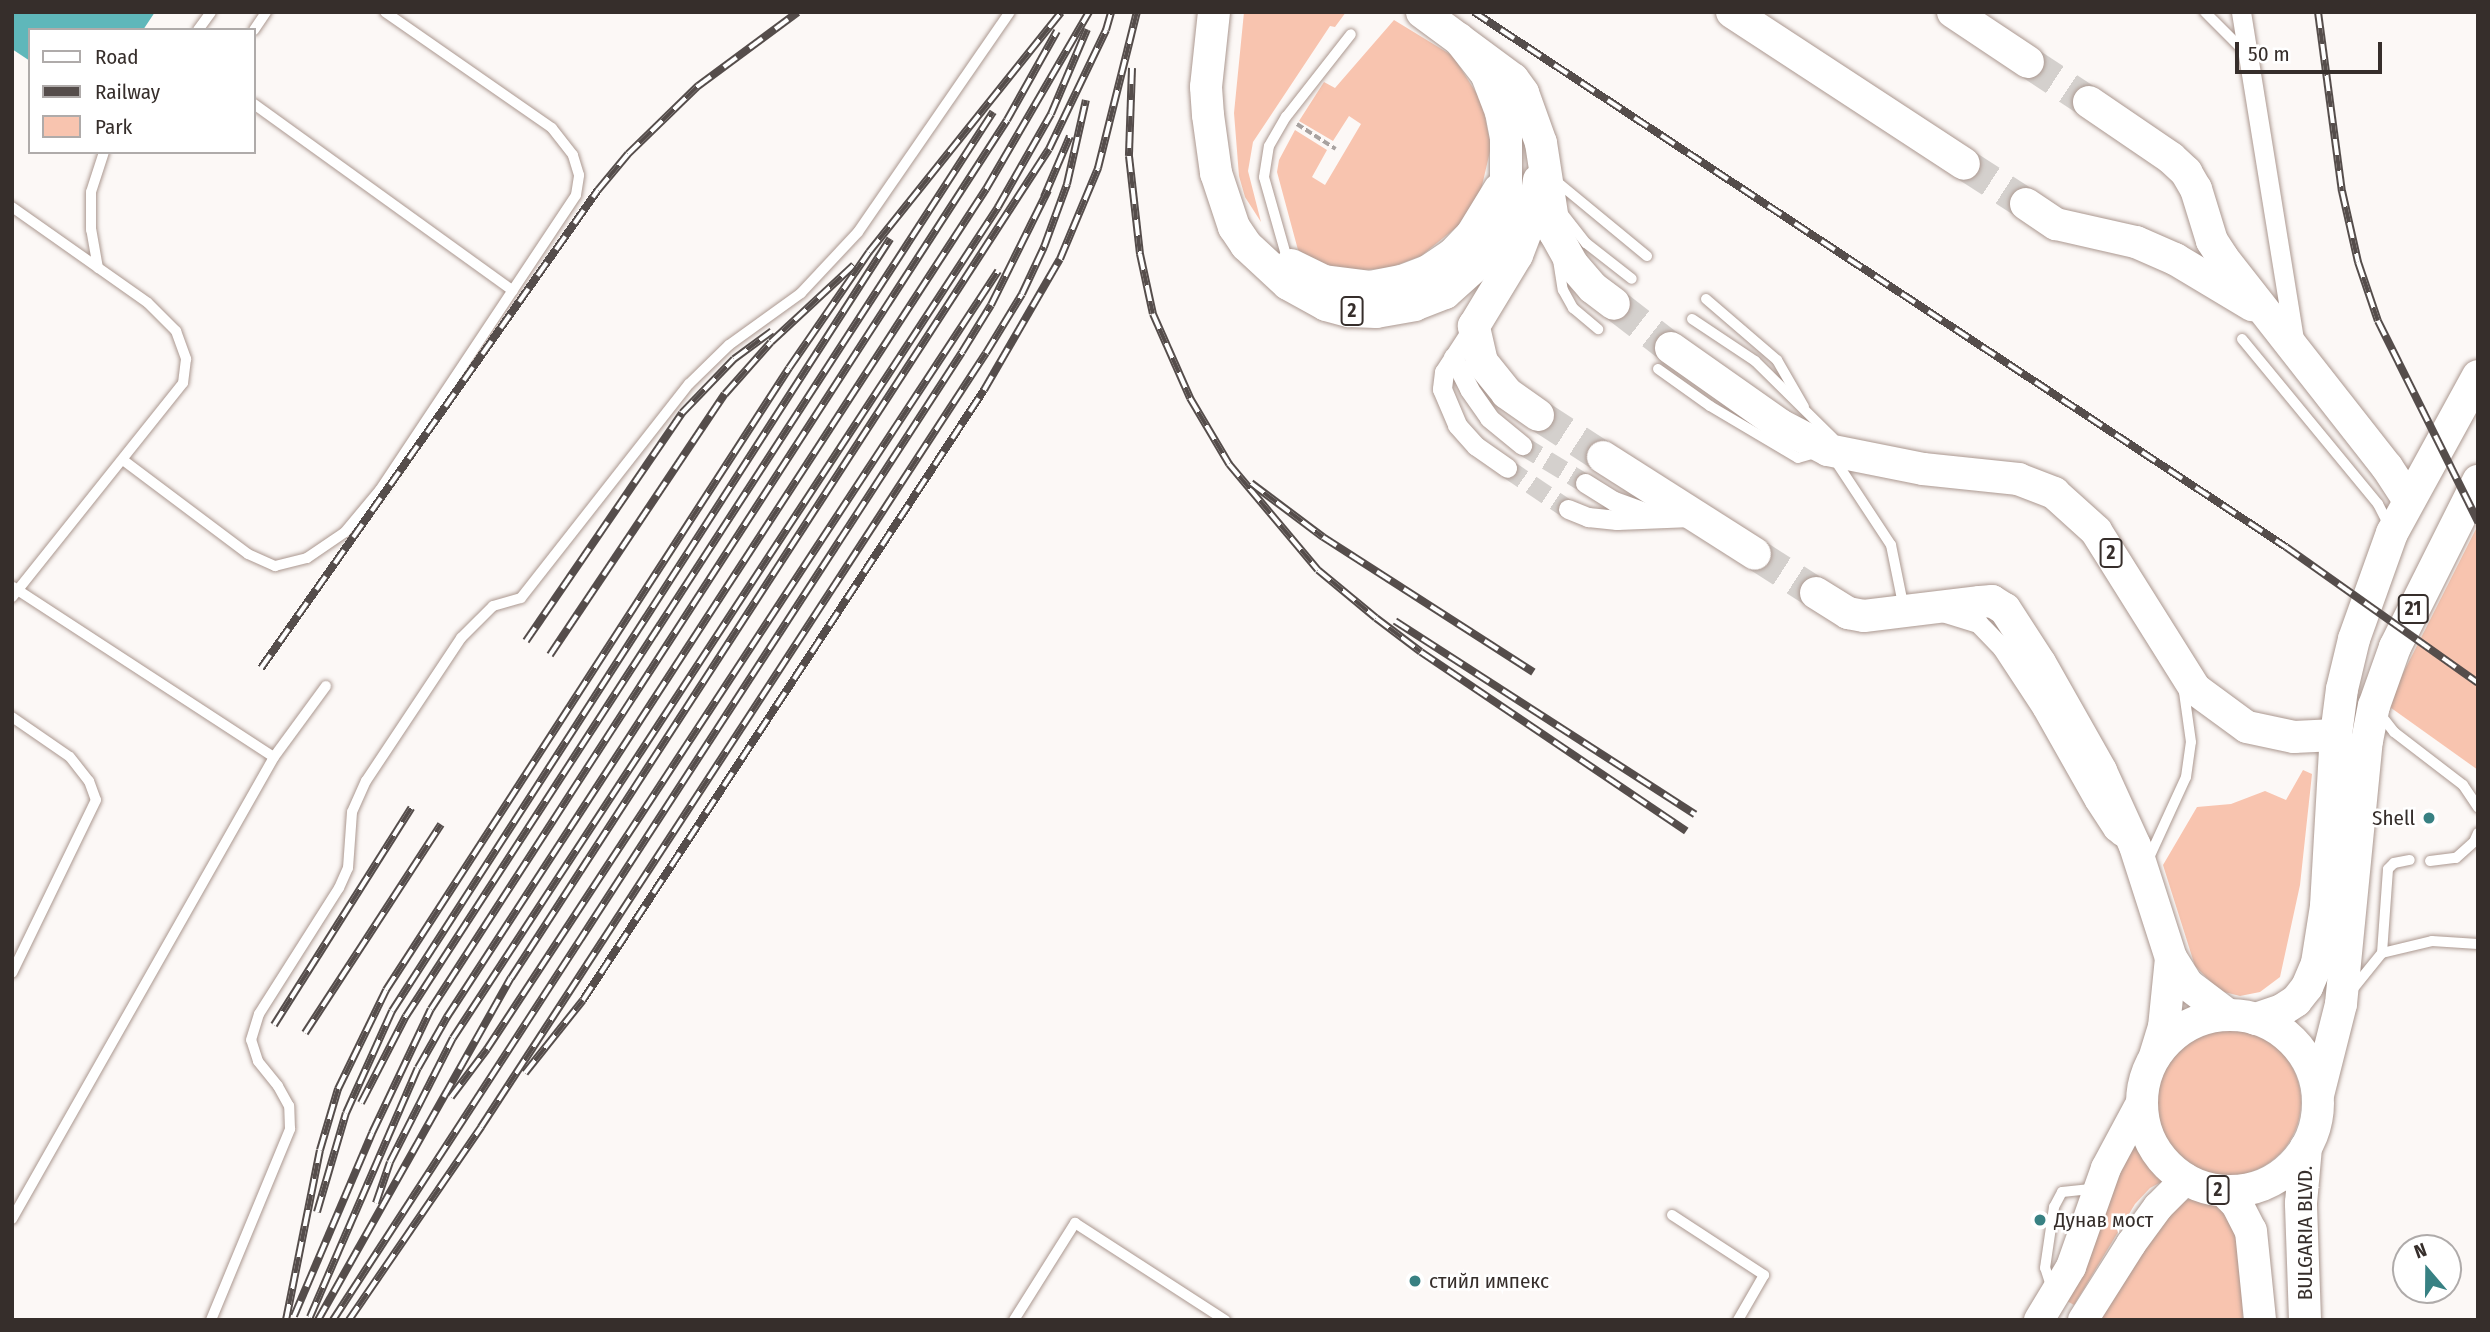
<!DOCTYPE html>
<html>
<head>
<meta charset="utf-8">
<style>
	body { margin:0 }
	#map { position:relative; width:2490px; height:1332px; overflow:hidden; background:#fcf8f6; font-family:"Fira Sans Condensed",sans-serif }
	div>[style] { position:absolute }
	.green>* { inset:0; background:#f8c4af }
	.round { border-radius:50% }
	.water>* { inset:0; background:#5fb7ba }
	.minor-tunnel>* { height:19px; margin-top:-9.5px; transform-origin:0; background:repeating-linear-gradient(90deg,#d4d0cd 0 19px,transparent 0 29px) }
	.trunk-tunnel>* { height:32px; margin-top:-16px; transform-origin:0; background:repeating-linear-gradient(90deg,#d4d0cd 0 32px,transparent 0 48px) }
	.path>* { height:3.5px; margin-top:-1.75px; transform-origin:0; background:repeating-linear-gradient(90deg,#a8a2a0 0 7px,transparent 0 10.5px) }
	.roads { filter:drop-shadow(0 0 2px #ab9890) drop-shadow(0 0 2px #ab9890) }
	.service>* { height:10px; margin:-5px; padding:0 5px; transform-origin:5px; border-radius:5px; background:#fff }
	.minor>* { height:19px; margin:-9.5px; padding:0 9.5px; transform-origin:9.5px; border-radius:9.5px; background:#fff }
	.primary>* { height:30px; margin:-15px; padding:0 15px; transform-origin:15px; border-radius:15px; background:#fff }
	.trunk>* { height:32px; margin:-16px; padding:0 16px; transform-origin:16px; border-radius:16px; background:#fff }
	.trunk>.ring { margin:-16px; padding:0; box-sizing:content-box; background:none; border:32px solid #fff; border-radius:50% }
	.rail>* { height:8px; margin-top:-4px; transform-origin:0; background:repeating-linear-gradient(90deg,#fff 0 16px,#554d4b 0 32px); box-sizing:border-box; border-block:2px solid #554d4b }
	.dots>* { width:19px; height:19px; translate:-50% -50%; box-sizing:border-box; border:4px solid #fff; border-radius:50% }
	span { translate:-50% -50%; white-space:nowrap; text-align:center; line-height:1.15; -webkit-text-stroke:5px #fff; paint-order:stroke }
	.shield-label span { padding:2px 5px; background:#fff; border:2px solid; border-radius:5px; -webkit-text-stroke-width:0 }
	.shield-label { font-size:19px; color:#362e2b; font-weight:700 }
	.poi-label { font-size:21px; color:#362e2b }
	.right { translate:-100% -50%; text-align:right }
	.left { translate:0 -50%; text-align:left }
	.street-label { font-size:21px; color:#362e2b }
	.frame { position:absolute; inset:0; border:14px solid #362e2b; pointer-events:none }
	.legend { position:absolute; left:28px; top:28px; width:228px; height:126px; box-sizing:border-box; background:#fff; border:2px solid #afabaa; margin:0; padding:9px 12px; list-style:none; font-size:21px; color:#362e2b }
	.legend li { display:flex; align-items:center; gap:14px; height:35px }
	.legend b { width:35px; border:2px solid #afabaa }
	.north { position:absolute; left:2392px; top:1234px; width:70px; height:70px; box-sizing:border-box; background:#fff; border:2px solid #afabaa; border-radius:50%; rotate:340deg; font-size:19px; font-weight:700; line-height:28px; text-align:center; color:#362e2b }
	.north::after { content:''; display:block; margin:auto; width:24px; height:32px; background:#388183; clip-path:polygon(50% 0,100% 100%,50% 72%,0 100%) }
	.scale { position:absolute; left:2235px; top:42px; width:147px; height:32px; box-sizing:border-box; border:4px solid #362e2b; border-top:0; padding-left:9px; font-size:21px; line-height:24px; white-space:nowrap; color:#362e2b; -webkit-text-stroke:5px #fff; paint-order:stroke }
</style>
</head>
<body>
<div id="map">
	<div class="green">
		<div style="clip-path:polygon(1244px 12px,1346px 12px,1335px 27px,1330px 26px,1253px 142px,1248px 171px,1261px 222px,1245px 197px,1239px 176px,1234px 113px)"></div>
		<div style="clip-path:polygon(1394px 20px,1453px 56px,1482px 102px,1491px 147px,1481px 190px,1458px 226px,1421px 256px,1389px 268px,1350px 271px,1315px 262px,1298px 250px,1277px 172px,1279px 160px,1295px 130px,1327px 150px,1312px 177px,1325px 185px,1361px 124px,1349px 116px,1333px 141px,1299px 121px,1324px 82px,1335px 88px)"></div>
		<div style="clip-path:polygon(2478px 525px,2478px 770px,2387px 705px)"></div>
		<div style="clip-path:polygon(2303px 770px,2312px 774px,2300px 885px,2280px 977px,2260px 992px,2240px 996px,2220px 991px,2195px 966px,2163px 865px,2197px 807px,2231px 804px,2265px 791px,2286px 800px)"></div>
		<div class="round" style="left:2153px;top:1028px;width:148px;height:148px"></div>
		<div style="clip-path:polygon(2135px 1136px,2140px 1137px,2165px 1180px,2150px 1188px,2135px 1204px,2074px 1305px,2065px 1300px,2093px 1217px)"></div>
		<div style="clip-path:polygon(2193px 1198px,2204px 1200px,2221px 1208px,2234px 1232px,2241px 1265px,2243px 1320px,2096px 1320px,2176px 1204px)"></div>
	</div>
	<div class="water">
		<div style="clip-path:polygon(12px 12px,155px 12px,143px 30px,30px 30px,30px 61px,12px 49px)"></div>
	</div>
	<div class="minor-tunnel">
		<div style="left:1522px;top:445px;width:74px;rotate:31.1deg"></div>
		<div style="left:1507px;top:468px;width:73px;rotate:33.9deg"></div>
	</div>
	<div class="trunk-tunnel">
		<div style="left:2028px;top:62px;width:73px;rotate:33.3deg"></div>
		<div style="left:1964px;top:164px;width:74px;rotate:32.8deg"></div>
		<div style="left:1614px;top:304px;width:72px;rotate:37.7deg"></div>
		<div style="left:1538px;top:415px;width:77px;rotate:32.9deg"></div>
		<div style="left:1755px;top:554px;width:72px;rotate:32.6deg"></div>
	</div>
	<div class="path">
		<div style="left:1297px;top:124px;width:46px;rotate:32.7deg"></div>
	</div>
	<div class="roads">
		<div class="service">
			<div style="left:2205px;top:12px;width:57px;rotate:45deg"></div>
			<div style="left:198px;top:30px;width:22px;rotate:-54deg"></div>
			<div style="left:254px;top:30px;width:22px;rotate:-56deg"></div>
			<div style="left:254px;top:104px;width:319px;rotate:35.8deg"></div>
			<div style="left:1556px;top:181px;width:118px;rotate:39.5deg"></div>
			<div style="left:12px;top:207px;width:166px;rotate:35.2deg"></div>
			<div style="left:148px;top:303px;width:40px;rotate:45deg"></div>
			<div style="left:176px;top:331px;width:30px;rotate:70deg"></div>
			<div style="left:186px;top:359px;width:24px;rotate:97deg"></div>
			<div style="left:183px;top:383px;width:274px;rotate:128.6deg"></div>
			<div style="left:1564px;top:215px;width:36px;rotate:52deg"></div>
			<div style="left:1586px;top:243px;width:58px;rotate:38deg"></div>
			<div style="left:1558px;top:260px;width:30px;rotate:81deg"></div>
			<div style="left:1563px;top:290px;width:21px;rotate:61deg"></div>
			<div style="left:1573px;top:308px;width:33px;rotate:40deg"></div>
			<div style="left:1288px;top:262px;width:88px;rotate:-105.8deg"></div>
			<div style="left:1264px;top:177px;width:31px;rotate:-81deg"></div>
			<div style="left:1269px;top:146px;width:34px;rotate:-60deg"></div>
			<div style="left:1286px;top:117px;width:105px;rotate:-51.9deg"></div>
			<div style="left:98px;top:268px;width:39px;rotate:-100deg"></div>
			<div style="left:91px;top:230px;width:38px;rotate:-90deg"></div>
			<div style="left:91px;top:192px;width:42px;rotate:-72deg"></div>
			<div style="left:1706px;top:299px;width:94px;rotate:40.7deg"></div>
			<div style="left:1777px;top:360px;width:54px;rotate:60.1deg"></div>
			<div style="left:1692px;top:319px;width:76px;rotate:33.7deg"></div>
			<div style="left:1755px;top:361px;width:110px;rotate:44.6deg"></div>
			<div style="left:2242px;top:339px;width:214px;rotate:50.5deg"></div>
			<div style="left:2378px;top:504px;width:25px;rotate:63deg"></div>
			<div style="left:1658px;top:369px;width:64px;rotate:35.4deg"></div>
			<div style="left:1710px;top:406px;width:102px;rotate:30.6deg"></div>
			<div style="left:1798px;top:458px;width:18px;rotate:-16deg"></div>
			<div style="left:123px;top:460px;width:156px;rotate:36.9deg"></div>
			<div style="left:248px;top:554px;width:30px;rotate:24deg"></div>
			<div style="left:275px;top:566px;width:33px;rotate:-14deg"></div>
			<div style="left:307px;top:558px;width:46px;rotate:-34.4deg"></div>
			<div style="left:345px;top:532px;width:55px;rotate:-50.2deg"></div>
			<div style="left:380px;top:490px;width:354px;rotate:-56.4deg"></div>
			<div style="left:576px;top:195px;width:20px;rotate:-81deg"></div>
			<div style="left:579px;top:175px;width:21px;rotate:-107deg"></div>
			<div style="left:573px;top:155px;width:34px;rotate:-128deg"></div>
			<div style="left:552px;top:128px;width:203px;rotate:-145.2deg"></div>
			<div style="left:1835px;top:460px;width:102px;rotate:56.6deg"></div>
			<div style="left:1891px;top:545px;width:65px;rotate:78.5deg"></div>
			<div style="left:13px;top:587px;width:311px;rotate:33.1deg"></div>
			<div style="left:2380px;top:714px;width:23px;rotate:52deg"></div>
			<div style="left:2394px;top:732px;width:87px;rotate:37.5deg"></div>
			<div style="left:2463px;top:785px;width:27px;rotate:56deg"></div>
			<div style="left:12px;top:717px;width:70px;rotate:34.6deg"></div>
			<div style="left:70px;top:757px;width:31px;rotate:52deg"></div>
			<div style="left:89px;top:781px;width:20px;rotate:70deg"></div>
			<div style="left:96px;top:800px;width:192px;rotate:115.9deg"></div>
			<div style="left:2148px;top:860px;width:91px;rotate:-65.4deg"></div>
			<div style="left:2186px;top:777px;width:35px;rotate:-82deg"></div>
			<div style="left:2191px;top:742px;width:50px;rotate:-98deg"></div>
			<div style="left:2430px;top:861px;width:26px;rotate:-7deg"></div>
			<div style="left:2456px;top:858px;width:24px;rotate:-42deg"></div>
			<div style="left:2474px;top:842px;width:10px;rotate:-66deg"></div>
			<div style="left:2382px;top:953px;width:84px;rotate:-85.9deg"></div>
			<div style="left:2388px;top:869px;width:8px;rotate:-45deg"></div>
			<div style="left:2394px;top:863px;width:16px;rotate:-11deg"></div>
			<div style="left:2352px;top:990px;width:48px;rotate:-51deg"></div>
			<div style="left:2382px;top:953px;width:51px;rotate:-13.5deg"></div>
			<div style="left:2432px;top:941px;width:46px;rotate:3.7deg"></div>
			<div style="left:1672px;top:1215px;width:110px;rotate:33.1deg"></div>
			<div style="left:1764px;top:1275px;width:52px;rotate:120deg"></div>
			<div style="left:12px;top:1219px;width:531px;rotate:-60.44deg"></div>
			<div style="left:274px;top:757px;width:88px;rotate:-53.8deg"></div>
			<div style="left:2052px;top:1289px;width:22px;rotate:-108deg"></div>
			<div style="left:2045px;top:1268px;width:62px;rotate:-81.6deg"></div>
			<div style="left:2054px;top:1207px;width:17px;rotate:-62deg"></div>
			<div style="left:2062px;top:1192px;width:31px;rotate:-6deg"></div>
			<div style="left:211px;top:1320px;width:207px;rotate:-67.5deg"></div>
			<div style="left:290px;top:1129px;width:23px;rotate:-92deg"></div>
			<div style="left:289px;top:1106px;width:23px;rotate:-119deg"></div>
			<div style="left:278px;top:1086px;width:32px;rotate:-129deg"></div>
			<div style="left:258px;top:1061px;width:22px;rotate:-108deg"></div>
			<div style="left:251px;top:1040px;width:27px;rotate:-73deg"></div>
			<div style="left:259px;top:1014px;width:149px;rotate:-57.6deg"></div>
			<div style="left:339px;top:888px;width:22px;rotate:-66deg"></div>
			<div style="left:348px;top:868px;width:56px;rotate:-85.9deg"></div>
			<div style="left:352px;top:812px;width:34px;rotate:-66deg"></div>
			<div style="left:366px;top:781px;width:172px;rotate:-56.4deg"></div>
			<div style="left:461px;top:638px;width:45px;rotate:-45deg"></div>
			<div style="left:493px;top:606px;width:29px;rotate:-16deg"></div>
			<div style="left:521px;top:598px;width:272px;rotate:-51.9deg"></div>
			<div style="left:689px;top:384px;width:56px;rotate:-44.3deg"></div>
			<div style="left:729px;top:345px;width:89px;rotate:-35.8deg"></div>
			<div style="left:801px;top:293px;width:83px;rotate:-46.9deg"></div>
			<div style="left:858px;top:232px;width:267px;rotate:-55.4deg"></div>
			<div style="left:1014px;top:1320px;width:115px;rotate:-57.8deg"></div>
			<div style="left:1075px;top:1223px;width:179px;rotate:32.9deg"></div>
		</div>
		<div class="minor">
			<div style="left:2241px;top:12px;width:336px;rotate:80.8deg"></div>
			<div style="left:1474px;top:326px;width:55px;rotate:123.1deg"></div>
			<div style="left:1444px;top:372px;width:17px;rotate:97deg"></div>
			<div style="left:1442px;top:389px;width:39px;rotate:67deg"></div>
			<div style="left:1457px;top:425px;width:28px;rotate:48deg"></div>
			<div style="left:1476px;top:446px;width:38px;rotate:35deg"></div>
			<div style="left:1453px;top:357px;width:36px;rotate:63deg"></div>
			<div style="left:1469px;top:389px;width:35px;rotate:55deg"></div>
			<div style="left:1489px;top:418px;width:43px;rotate:39.3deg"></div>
			<div style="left:1585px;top:483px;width:34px;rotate:32deg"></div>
			<div style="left:1614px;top:501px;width:38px;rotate:20deg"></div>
			<div style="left:1568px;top:509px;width:22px;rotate:22deg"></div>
			<div style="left:1588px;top:517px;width:29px;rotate:6deg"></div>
			<div style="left:1617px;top:520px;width:74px;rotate:-2.3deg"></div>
			<div style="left:1942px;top:612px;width:38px;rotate:17deg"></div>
			<div style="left:1978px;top:623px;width:35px;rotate:46deg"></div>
			<div style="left:2002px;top:648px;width:73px;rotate:56.7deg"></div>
			<div style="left:2042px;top:709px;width:106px;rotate:60.5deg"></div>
			<div style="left:2094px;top:801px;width:35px;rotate:57deg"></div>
			<div style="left:2113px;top:830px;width:9px;rotate:41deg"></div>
		</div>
		<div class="primary">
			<div style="left:2039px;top:1320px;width:62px;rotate:-58.9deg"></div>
			<div style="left:2071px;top:1267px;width:105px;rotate:-70.5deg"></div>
			<div style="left:2106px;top:1168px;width:76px;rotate:-61.8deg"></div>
			<div style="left:2083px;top:1320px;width:90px;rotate:-57.7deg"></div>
			<div style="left:2131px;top:1244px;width:46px;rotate:-53.9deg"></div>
			<div style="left:2158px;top:1207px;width:40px;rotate:-45deg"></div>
		</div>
		<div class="trunk">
			<div style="left:1214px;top:12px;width:75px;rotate:96.1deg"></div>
			<div style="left:1206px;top:87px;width:28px;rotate:86deg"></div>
			<div style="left:1208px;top:115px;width:59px;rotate:82.1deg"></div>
			<div style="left:1216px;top:173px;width:57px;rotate:71.6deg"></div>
			<div style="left:1234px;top:227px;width:22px;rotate:56deg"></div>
			<div style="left:1246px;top:245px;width:57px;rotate:42.9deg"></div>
			<div style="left:1288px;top:284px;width:43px;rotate:28.9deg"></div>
			<div style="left:1326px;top:305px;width:24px;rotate:15deg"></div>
			<div style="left:1349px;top:311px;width:27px;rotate:2deg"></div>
			<div style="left:1376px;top:312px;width:39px;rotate:-10deg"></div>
			<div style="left:1414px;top:305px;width:33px;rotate:-21deg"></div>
			<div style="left:1445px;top:293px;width:52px;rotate:-41.9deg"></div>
			<div style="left:1484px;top:258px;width:24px;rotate:-57deg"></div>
			<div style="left:1497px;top:238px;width:35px;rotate:-75deg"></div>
			<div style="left:1506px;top:204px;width:66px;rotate:-90deg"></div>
			<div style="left:1506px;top:138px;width:26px;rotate:-101deg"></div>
			<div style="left:1501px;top:112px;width:40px;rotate:-111deg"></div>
			<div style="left:1487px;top:75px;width:46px;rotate:-127.9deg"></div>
			<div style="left:1422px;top:12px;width:113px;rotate:36.4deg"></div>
			<div style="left:1513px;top:79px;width:17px;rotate:54deg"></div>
			<div style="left:1523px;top:93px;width:53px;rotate:70.2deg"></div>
			<div style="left:1541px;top:143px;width:91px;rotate:81.2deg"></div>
			<div style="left:1555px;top:233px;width:37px;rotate:61deg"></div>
			<div style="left:1573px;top:265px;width:30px;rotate:49deg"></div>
			<div style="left:1593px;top:288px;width:26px;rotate:37deg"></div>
			<div style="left:1732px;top:12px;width:277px;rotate:33.2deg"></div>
			<div style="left:1953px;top:12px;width:90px;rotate:33.7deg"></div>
			<div style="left:2089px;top:102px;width:99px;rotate:34.3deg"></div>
			<div style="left:2171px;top:158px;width:21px;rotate:43deg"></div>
			<div style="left:2186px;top:172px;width:20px;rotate:60deg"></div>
			<div style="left:2196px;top:189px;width:54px;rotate:72.9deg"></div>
			<div style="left:2212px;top:241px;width:20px;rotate:57deg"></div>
			<div style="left:2223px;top:258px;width:266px;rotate:51.9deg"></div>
			<div style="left:2387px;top:467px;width:38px;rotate:57deg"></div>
			<div style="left:2026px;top:204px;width:36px;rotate:34deg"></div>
			<div style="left:2056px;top:224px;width:82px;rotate:12.7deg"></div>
			<div style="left:2136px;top:242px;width:43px;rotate:23.6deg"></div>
			<div style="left:2175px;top:259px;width:90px;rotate:30.9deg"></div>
			<div style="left:1291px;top:265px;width:37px;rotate:26deg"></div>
			<div style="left:1324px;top:281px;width:46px;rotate:7.4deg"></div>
			<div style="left:1370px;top:287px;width:33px;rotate:-11deg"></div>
			<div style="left:1402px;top:281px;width:28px;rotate:-21deg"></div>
			<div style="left:1428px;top:271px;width:29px;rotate:-34deg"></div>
			<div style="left:1452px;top:255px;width:29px;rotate:-46deg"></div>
			<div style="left:1472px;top:234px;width:52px;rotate:-58.5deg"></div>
			<div style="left:1671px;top:348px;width:133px;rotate:35.2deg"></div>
			<div style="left:1780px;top:425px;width:54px;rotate:27.5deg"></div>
			<div style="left:1828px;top:450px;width:97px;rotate:11.3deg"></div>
			<div style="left:1923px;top:469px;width:96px;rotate:6deg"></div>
			<div style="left:2018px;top:479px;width:39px;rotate:21deg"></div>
			<div style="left:2054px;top:493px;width:57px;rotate:42.1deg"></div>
			<div style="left:2096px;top:531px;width:186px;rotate:57.9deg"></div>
			<div style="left:2195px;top:689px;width:64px;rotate:36.2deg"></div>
			<div style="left:2247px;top:727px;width:48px;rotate:12deg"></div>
			<div style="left:2294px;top:737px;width:42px;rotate:-2.7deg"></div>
			<div style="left:1538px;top:415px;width:38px;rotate:-145deg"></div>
			<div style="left:1507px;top:393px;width:40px;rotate:-129deg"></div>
			<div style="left:1482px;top:362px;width:37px;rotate:-103deg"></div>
			<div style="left:1474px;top:326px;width:83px;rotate:-58.8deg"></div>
			<div style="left:1517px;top:255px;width:50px;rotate:-69deg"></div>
			<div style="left:1535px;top:208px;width:28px;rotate:-82deg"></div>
			<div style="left:1603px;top:457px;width:180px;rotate:32.5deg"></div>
			<div style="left:1816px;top:593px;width:38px;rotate:32deg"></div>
			<div style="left:1848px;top:613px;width:16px;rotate:11deg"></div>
			<div style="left:1864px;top:616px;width:117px;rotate:-6.9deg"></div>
			<div style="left:1980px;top:602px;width:12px;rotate:-5deg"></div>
			<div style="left:1992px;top:601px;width:15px;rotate:32deg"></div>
			<div style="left:2005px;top:609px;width:64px;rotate:57.1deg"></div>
			<div style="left:2040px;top:663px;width:124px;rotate:60.5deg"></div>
			<div style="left:2101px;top:771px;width:82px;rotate:65.6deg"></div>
			<div style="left:2135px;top:846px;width:118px;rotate:72.2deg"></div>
			<div style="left:2171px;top:958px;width:31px;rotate:58deg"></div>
			<div style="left:2187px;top:984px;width:51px;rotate:37.1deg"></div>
			<div class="ring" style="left:2142px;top:1015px;width:144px;height:144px"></div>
			<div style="left:2256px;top:1019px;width:28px;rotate:-19deg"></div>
			<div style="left:2282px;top:1010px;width:17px;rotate:-33deg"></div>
			<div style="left:2296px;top:1001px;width:18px;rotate:-52deg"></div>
			<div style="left:2307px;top:987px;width:26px;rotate:-67deg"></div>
			<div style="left:2317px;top:963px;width:58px;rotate:-81deg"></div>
			<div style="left:2326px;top:906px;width:171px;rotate:-86.7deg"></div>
			<div style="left:2336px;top:735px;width:46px;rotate:-82.6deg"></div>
			<div style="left:2342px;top:689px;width:51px;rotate:-76.5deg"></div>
			<div style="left:2354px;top:639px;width:113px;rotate:-70.3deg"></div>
			<div style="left:2392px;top:533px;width:179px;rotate:-61.3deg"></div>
			<div style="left:2155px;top:1056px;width:30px;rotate:-73deg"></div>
			<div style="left:2164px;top:1027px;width:69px;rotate:-84.2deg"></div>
			<div style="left:2318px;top:1095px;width:94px;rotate:-75.8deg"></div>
			<div style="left:2341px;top:1004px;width:264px;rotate:-84.4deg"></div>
			<div style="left:2367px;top:741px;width:36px;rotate:-79deg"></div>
			<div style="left:2374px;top:706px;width:63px;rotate:-70.4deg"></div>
			<div style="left:2395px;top:647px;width:186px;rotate:-63.4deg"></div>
			<div style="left:2224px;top:1191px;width:18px;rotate:45deg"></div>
			<div style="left:2237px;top:1204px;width:30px;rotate:63deg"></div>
			<div style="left:2251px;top:1231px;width:89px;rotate:84.2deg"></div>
			<div style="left:2305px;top:1320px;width:117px;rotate:-92deg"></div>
			<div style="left:2301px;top:1203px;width:56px;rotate:-84.9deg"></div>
		</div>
	</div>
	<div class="rail">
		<div style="left:1474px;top:12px;width:972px;rotate:33.38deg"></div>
		<div style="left:2286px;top:547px;width:235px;rotate:35.3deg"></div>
		<div style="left:2318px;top:12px;width:181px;rotate:82.4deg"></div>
		<div style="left:2342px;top:191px;width:73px;rotate:77.3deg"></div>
		<div style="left:2358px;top:262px;width:62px;rotate:71.3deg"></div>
		<div style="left:2378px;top:321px;width:225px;rotate:63.5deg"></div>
		<div style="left:1132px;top:68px;width:88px;rotate:92deg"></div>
		<div style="left:1129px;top:156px;width:99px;rotate:83.6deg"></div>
		<div style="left:1140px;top:254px;width:61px;rotate:77.8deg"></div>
		<div style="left:1153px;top:314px;width:92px;rotate:66.2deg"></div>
		<div style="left:1190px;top:398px;width:77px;rotate:59.4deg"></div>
		<div style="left:1229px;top:464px;width:138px;rotate:50deg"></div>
		<div style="left:1318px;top:570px;width:75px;rotate:39.6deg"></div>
		<div style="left:1376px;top:618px;width:56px;rotate:37.1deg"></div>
		<div style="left:1421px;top:652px;width:320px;rotate:34deg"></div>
		<div style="left:1044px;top:197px;width:66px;rotate:-66.9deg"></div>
		<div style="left:1251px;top:483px;width:90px;rotate:36.9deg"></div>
		<div style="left:1323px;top:537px;width:250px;rotate:32.7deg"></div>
		<div style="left:1395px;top:621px;width:357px;rotate:32.8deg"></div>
		<div style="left:526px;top:641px;width:276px;rotate:-55.6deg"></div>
		<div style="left:682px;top:413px;width:75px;rotate:-46.1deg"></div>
		<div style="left:734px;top:359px;width:47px;rotate:-36.4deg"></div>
		<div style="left:550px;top:655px;width:314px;rotate:-56.2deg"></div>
		<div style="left:725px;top:394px;width:69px;rotate:-48.5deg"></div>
		<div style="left:771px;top:342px;width:113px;rotate:-42.9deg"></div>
		<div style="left:261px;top:668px;width:585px;rotate:-54.82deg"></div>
		<div style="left:598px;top:190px;width:47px;rotate:-50.2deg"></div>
		<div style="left:628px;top:154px;width:98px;rotate:-44.2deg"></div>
		<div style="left:698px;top:86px;width:124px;rotate:-36.5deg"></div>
		<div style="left:274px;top:1025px;width:257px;rotate:-57.7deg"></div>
		<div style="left:305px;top:1033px;width:249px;rotate:-56.9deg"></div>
		<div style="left:525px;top:1073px;width:93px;rotate:-51.5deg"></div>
		<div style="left:583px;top:1000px;width:730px;rotate:-56.68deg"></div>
		<div style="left:984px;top:390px;width:151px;rotate:-59.9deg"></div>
		<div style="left:1060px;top:259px;width:99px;rotate:-67.3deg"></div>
		<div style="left:1098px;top:168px;width:161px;rotate:-76deg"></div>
		<div style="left:451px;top:1097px;width:60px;rotate:-53.1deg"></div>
		<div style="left:487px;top:1049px;width:931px;rotate:-56.7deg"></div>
		<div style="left:361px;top:1103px;width:98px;rotate:-62.7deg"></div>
		<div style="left:406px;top:1016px;width:1078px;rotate:-57deg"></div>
		<div style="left:376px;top:1203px;width:43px;rotate:-71.1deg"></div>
		<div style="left:390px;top:1162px;width:139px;rotate:-63.1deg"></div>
		<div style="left:453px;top:1038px;width:994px;rotate:-56.74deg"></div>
		<div style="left:998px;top:207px;width:107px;rotate:-60.3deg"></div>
		<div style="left:1051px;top:114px;width:92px;rotate:-67deg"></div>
		<div style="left:317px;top:1212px;width:103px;rotate:-73.7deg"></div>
		<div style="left:346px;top:1113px;width:112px;rotate:-65.7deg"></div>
		<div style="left:392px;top:1011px;width:919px;rotate:-57.17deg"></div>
		<div style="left:294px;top:1316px;width:199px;rotate:-66.9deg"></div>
		<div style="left:372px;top:1133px;width:137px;rotate:-64.6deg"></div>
		<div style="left:431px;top:1009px;width:1059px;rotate:-57.06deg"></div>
		<div style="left:1007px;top:120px;width:102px;rotate:-60.7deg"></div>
		<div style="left:310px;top:1317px;width:271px;rotate:-66.6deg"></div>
		<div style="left:418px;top:1068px;width:59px;rotate:-60.4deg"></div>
		<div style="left:447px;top:1017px;width:988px;rotate:-56.94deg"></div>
		<div style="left:986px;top:189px;width:205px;rotate:-59.8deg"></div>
		<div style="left:286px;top:1320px;width:173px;rotate:-78.7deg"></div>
		<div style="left:320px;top:1150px;width:64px;rotate:-73.6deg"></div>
		<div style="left:338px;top:1089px;width:110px;rotate:-64.1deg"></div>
		<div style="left:386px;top:990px;width:741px;rotate:-57.06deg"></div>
		<div style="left:789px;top:368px;width:141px;rotate:-55.4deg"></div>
		<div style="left:869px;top:252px;width:307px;rotate:-51.3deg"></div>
		<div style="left:318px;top:1320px;width:393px;rotate:-60.6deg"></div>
		<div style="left:511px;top:978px;width:988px;rotate:-57.02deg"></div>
		<div style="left:1049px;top:149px;width:132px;rotate:-64.4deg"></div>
		<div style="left:1106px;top:30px;width:19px;rotate:-74deg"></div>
		<div style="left:333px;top:1320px;width:1154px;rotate:-56.98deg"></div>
		<div style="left:962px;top:352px;width:55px;rotate:-58.3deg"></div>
		<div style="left:991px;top:305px;width:128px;rotate:-63.6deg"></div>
		<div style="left:349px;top:1320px;width:234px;rotate:-55.6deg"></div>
		<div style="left:481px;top:1127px;width:924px;rotate:-56.88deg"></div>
		<div style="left:986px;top:353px;width:69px;rotate:-58.6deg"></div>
		<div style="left:1022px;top:294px;width:52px;rotate:-64.9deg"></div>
		<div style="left:1044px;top:247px;width:67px;rotate:-69.9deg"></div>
		<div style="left:1067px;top:184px;width:86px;rotate:-77.3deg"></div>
	</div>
	<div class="dots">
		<div style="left:2429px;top:818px;background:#388183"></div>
		<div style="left:2040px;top:1220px;background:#388183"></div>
		<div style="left:1415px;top:1281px;background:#388183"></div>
	</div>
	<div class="shield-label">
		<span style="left:1352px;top:311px">2</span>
		<span style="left:2111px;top:553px">2</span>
		<span style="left:2413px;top:609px">21</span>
		<span style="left:2218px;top:1190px">2</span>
	</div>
	<div class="poi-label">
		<span class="right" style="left:2415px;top:818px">Shell</span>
		<span class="left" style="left:2054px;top:1220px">Дунав мост</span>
		<span class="left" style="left:1429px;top:1281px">стийл импекс</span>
	</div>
	<div class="street-label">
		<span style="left:2305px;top:1233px;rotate:-90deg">BULGARIA BLVD.</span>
	</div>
	<div class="frame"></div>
	<ul class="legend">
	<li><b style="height:9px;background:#fff"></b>Road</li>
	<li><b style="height:9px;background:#554d4b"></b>Railway</li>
	<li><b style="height:19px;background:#f8c4af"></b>Park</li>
	</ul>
	<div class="north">N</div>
	<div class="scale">50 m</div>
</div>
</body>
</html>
